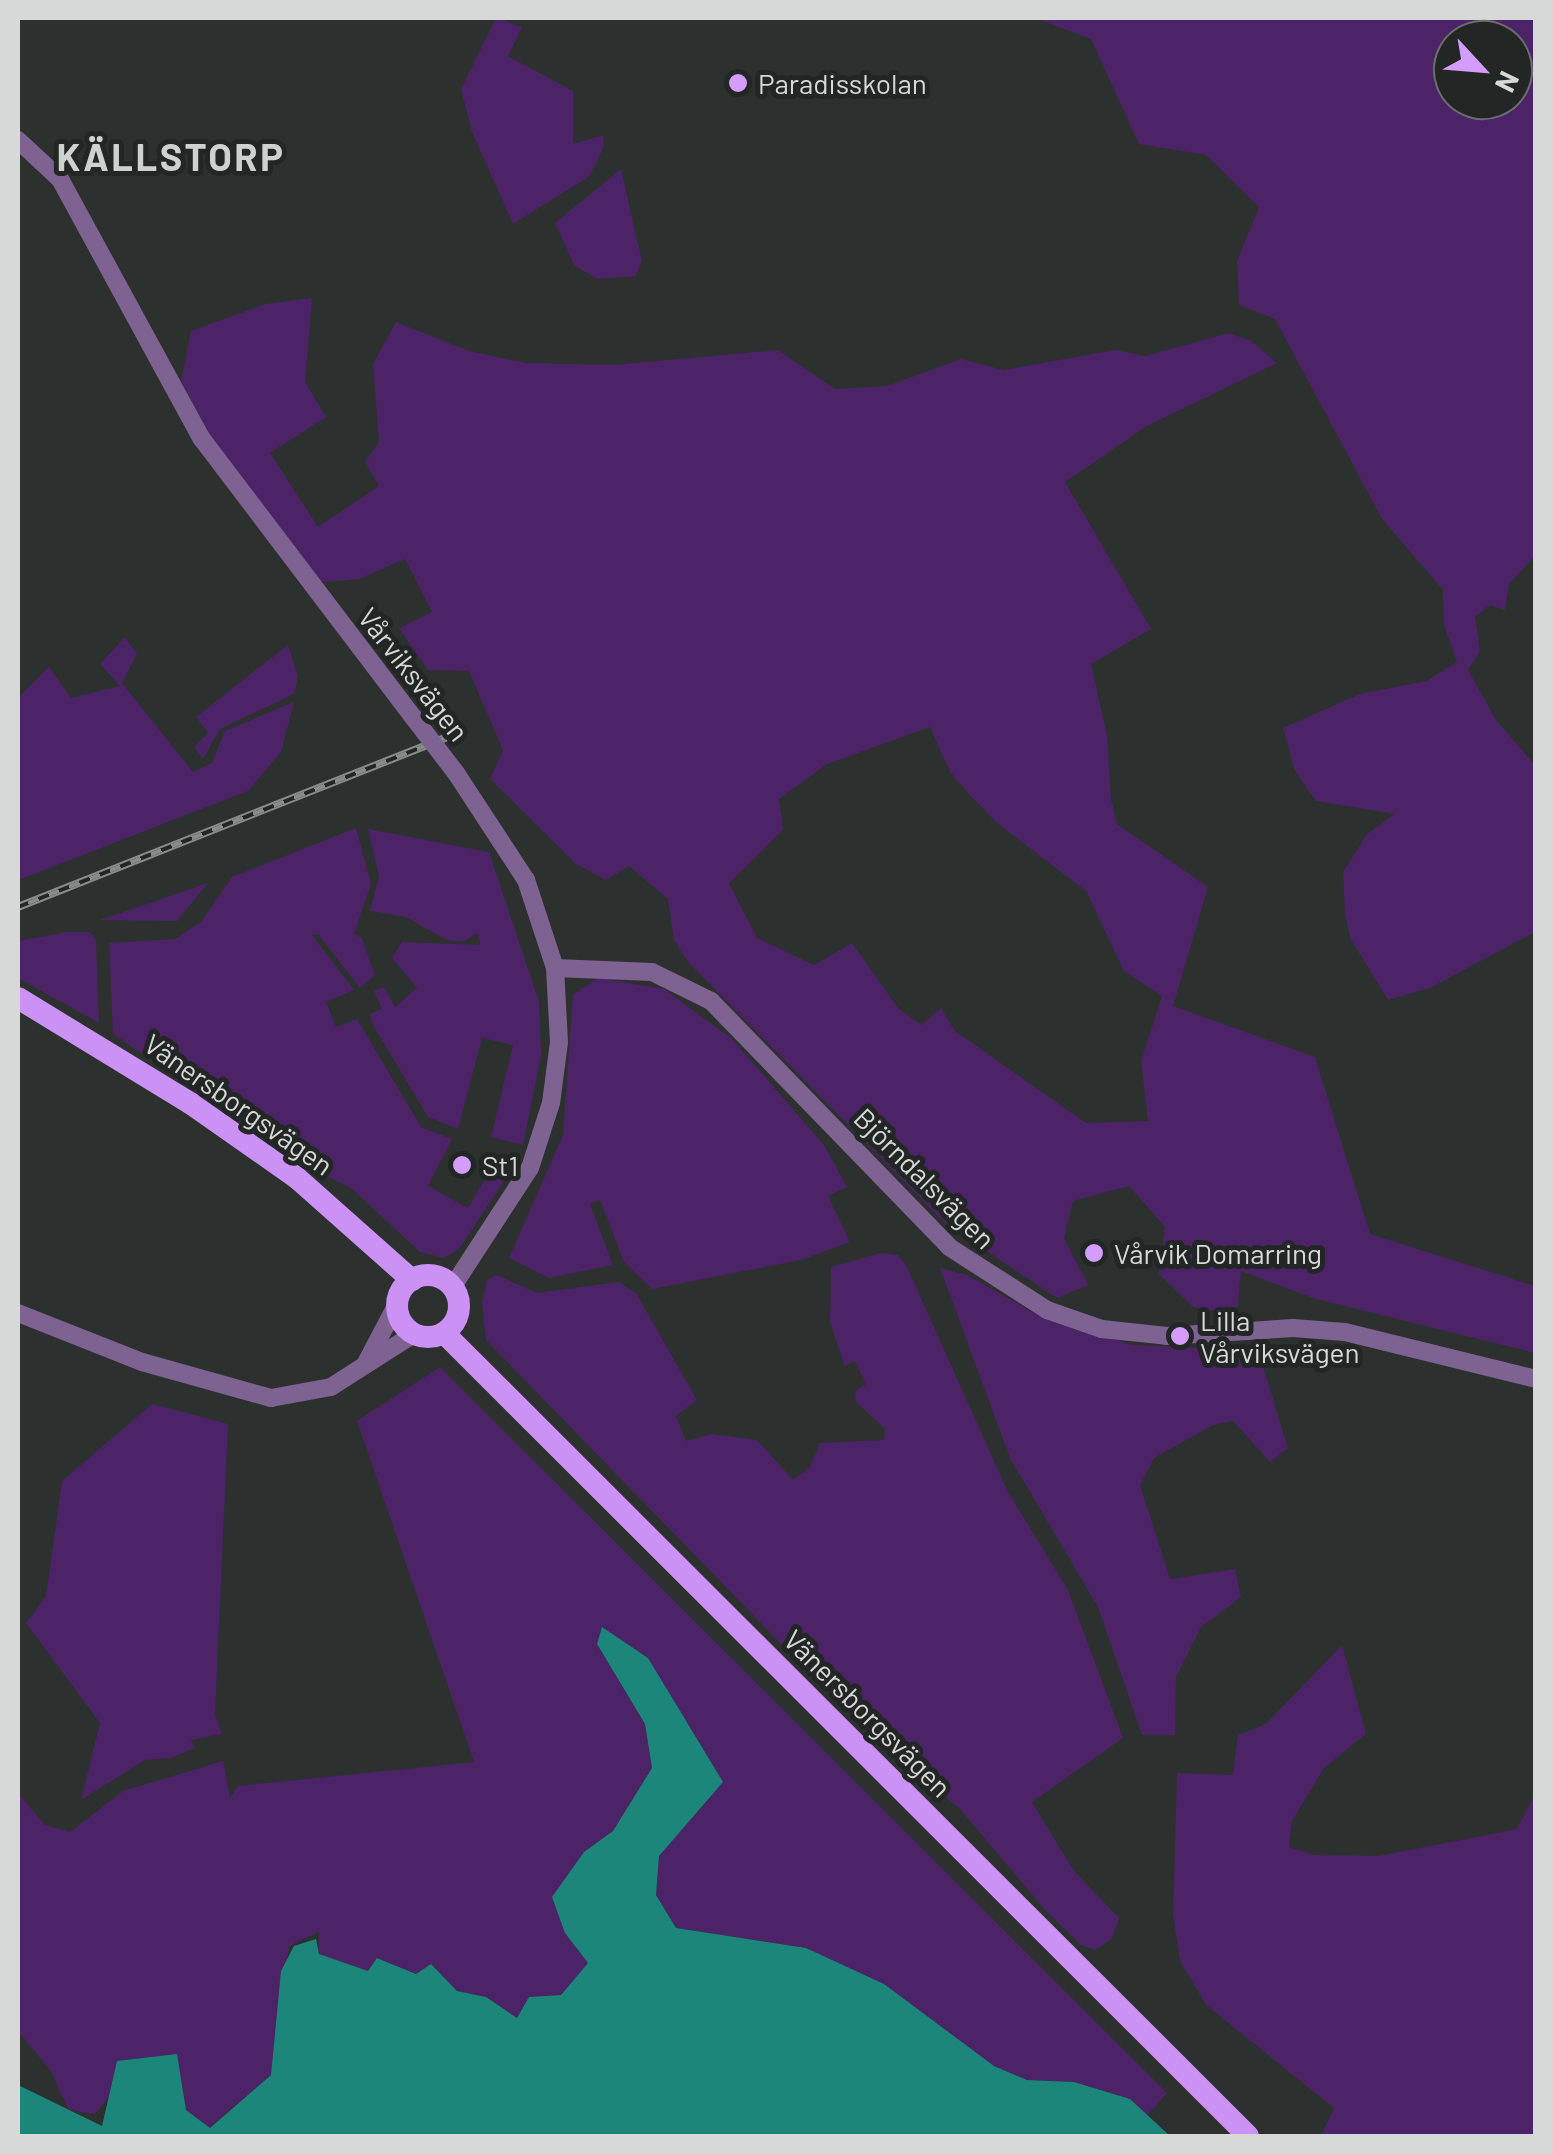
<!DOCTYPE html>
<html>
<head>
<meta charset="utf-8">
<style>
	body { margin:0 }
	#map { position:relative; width:1553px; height:2154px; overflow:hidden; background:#2c3130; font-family:Barlow,sans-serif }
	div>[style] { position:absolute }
	.green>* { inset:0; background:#4c2366 }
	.water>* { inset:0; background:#1b8679 }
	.minor>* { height:18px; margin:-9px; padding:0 9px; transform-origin:9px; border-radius:9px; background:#7e6292 }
	.major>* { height:22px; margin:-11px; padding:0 11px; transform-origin:11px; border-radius:11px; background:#cc91f4 }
	.major>.ring { margin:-11px; padding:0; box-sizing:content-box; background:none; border:22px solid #cc91f4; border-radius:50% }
	.rail>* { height:8px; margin-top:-4px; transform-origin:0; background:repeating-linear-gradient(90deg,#222726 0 11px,#888c8b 0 22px); box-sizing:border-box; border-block:2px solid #888c8b }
	.minor-bridge>* { height:18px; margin:-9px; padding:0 9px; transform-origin:9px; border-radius:9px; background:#7e6292 }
	.dots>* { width:28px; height:28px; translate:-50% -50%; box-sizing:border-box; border:5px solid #222726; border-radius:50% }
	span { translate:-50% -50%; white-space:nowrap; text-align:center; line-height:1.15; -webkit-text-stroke:10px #222726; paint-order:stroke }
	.poi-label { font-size:28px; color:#d6d9d8 }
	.left { translate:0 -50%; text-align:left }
	.street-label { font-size:28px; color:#d6d9d8 }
	.district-label { font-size:38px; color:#cdd2d1; font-weight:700; letter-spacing:2.5px }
	.frame { position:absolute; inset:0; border:20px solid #d6d9d8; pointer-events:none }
	.north { position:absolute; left:1433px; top:20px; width:100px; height:100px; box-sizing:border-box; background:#222726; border:2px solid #6a6e6d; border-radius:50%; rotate:116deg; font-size:28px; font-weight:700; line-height:40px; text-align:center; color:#d6d9d8 }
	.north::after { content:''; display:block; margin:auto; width:35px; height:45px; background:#d49cfb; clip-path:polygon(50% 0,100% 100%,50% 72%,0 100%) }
</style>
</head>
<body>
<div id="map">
	<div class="green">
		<div style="clip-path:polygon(496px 18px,522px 27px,508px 56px,573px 91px,573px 144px,603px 135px,604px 146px,590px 176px,513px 224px,472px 132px,461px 89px)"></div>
		<div style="clip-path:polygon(evenodd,1035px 18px,1535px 18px,1535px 556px,1509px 584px,1505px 610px,1490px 605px,1475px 617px,1480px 651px,1468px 670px,1496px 720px,1535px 765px,1535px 932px,1430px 988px,1388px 1000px,1350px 938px,1345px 914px,1343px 872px,1367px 834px,1395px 814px,1316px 801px,1294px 769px,1283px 728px,1360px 694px,1427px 681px,1457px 662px,1444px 625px,1443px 590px,1382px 519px,1275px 319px,1239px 305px,1237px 261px,1259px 207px,1206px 155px,1139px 144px,1091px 39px,1035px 18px,1453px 40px,1513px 40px,1513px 100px,1453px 100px,1453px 40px)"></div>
		<div style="clip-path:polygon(621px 169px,642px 262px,635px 276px,597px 279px,574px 265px,555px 223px)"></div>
		<div style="clip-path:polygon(evenodd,312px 298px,305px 382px,326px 417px,270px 453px,318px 527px,379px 486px,365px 462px,379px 442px,373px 364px,396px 322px,469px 351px,526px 363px,613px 365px,778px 350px,835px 389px,887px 386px,961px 359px,1003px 370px,1115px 350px,1145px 356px,1229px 333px,1251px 341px,1277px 363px,1147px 426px,1065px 482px,1151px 629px,1091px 664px,1107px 736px,1111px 799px,1117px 824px,1208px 887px,1173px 1006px,1315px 1057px,1370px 1234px,1535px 1286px,1535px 1353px,1313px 1298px,1241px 1271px,1237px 1315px,1193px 1307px,1159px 1274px,1165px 1227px,1129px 1186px,1073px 1201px,1064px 1238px,1088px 1285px,1057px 1298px,946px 1224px,689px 963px,674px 940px,668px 899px,629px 866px,606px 880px,576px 864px,490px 779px,503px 750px,469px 671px,428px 670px,399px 628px,432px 612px,405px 559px,359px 579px,322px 582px,221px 457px,181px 381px,191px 331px,266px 304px,312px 298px,930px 727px,950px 772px,968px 793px,997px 823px,1086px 891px,1124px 971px,1162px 996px,1141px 1061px,1148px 1121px,1086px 1123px,955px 1031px,941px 1008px,921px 1025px,898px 1008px,852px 943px,814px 965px,757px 938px,729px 883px,783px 830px,779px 799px,827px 764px,930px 727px)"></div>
		<div style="clip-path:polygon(125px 637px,137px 654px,122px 683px,193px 772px,212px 763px,225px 731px,294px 702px,281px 752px,248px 791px,18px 880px,18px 698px,49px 667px,71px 698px,120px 686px,100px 664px)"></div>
		<div style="clip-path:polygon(288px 645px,298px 677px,294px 694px,220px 729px,203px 759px,194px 747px,208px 733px,196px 717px)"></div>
		<div style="clip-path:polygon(356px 828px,371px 884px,354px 934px,362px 938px,375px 975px,360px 988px,318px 934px,312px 935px,354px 990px,326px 1002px,336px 1027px,357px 1019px,421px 1127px,452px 1139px,428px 1186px,468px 1208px,492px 1167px,512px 1169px,459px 1249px,443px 1258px,420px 1252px,351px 1188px,310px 1168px,113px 1034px,109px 943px,175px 939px,201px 922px,232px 877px)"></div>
		<div style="clip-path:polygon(368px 829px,489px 852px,539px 1002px,541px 1056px,523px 1145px,491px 1137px,513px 1045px,482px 1038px,458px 1129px,428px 1117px,373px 1025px,370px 1014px,382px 1009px,374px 991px,384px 987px,395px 1007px,417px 988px,392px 958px,402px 942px,481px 945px,477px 933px,464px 942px,447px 940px,406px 917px,370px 911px,379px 876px)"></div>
		<div style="clip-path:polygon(208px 883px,177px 921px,100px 920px)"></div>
		<div style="clip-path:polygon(67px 932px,90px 932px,96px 940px,99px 1023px,18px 978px,18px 941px)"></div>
		<div style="clip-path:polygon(598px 978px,664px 989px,732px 1039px,824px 1145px,847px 1187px,828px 1196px,850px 1242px,801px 1260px,652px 1289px,624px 1262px,600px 1200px,590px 1204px,613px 1265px,549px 1278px,509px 1258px,563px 1135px,573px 995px)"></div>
		<div style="clip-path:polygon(881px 1253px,898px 1255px,906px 1265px,1008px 1492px,1068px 1590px,1123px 1738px,1032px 1802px,1074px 1871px,1119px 1918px,1112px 1939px,1095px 1950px,1081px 1945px,1046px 1911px,960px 1809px,854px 1719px,486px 1340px,482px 1302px,487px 1280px,497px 1275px,537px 1293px,618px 1282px,636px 1293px,697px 1400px,676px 1416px,686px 1441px,712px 1434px,757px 1440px,793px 1480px,810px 1467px,820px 1443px,884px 1440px,885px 1429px,855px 1401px,856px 1390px,866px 1384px,855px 1361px,845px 1366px,830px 1322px,831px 1267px)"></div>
		<div style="clip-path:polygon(940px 1268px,967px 1275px,1043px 1318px,1132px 1345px,1258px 1350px,1288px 1448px,1270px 1462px,1233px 1421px,1213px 1425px,1154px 1458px,1140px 1485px,1170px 1579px,1235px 1569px,1241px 1597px,1201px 1627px,1176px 1677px,1175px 1735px,1142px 1735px,1098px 1607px,1010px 1458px)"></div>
		<div style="clip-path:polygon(440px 1367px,1167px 2093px,1146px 2117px,1130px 2099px,1074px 2082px,1027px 2080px,994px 2066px,806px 1948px,676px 1928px,656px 1895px,659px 1855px,722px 1782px,603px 1627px,597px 1644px,645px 1724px,652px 1768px,613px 1831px,584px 1852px,565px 1932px,588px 1963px,561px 1995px,529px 1998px,517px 2018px,486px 1997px,457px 1991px,431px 1964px,416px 1974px,378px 1958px,368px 1971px,318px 1954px,319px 1932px,289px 1946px,271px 2075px,209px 2128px,117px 2061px,109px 2097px,95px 2114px,69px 2110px,50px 2070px,18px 2031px,18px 1793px,45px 1825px,70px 1832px,123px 1791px,223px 1761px,230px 1798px,238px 1786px,474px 1762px,357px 1421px)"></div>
		<div style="clip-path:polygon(152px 1404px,228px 1424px,215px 1714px,222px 1734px,191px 1740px,194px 1748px,171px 1758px,145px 1760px,81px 1800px,100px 1723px,26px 1623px,46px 1596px,62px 1481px)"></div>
		<div style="clip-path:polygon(1342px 1645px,1366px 1734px,1324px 1768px,1292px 1821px,1289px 1847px,1314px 1855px,1379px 1856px,1517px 1829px,1535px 1794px,1535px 2136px,1321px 2136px,1334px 2108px,1206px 2005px,1180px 1961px,1173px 1914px,1177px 1773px,1233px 1775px,1238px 1735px,1266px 1724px)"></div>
	</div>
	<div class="water">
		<div style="clip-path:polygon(602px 1627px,648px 1658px,723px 1782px,659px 1856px,656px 1895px,676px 1928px,806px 1948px,884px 1984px,994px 2066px,1027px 2080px,1074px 2082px,1130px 2099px,1170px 2136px,18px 2136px,18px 2085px,102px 2126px,117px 2061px,177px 2054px,186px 2110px,210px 2128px,271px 2075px,281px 1971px,294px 1946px,316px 1939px,319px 1954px,368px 1971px,377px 1958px,416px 1974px,431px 1964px,457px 1991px,486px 1997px,517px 2018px,529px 1997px,561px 1995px,588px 1963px,565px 1933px,552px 1897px,584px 1852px,613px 1831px,652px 1768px,645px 1724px,597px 1644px)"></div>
	</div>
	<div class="minor">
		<div style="left:18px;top:140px;width:57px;rotate:42.9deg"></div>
		<div style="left:60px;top:179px;width:296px;rotate:61.4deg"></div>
		<div style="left:202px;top:439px;width:349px;rotate:52.8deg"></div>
		<div style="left:555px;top:968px;width:97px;rotate:2.4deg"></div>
		<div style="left:652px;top:972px;width:66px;rotate:26.2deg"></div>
		<div style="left:711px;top:1001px;width:342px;rotate:45.9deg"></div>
		<div style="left:949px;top:1247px;width:117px;rotate:32.7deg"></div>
		<div style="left:1047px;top:1310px;width:58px;rotate:19.1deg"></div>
		<div style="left:1102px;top:1329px;width:65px;rotate:6.1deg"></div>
		<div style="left:1167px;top:1336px;width:126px;rotate:-3.6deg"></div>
		<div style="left:1293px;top:1328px;width:52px;rotate:4.4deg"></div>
		<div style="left:1345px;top:1332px;width:197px;rotate:13.8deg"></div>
		<div style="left:453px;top:1286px;width:141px;rotate:-56.9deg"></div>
		<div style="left:530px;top:1168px;width:68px;rotate:-72.1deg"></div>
		<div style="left:551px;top:1103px;width:62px;rotate:-82.5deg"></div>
		<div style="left:559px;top:1042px;width:74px;rotate:-93.1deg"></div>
		<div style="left:555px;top:968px;width:93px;rotate:-108.2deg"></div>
		<div style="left:526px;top:880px;width:128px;rotate:-123.2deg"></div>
		<div style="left:18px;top:1313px;width:133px;rotate:21.6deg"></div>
		<div style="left:142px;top:1362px;width:134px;rotate:15.6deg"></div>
		<div style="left:271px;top:1398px;width:61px;rotate:-10.4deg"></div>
		<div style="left:331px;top:1387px;width:98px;rotate:-32.6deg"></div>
		<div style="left:366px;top:1363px;width:67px;rotate:-62.3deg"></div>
	</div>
	<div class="major">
		<div style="left:18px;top:998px;width:202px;rotate:31.4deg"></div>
		<div style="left:190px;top:1103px;width:131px;rotate:35deg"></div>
		<div style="left:297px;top:1178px;width:154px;rotate:41.6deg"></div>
		<div class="ring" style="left:397px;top:1275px;width:40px;height:40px"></div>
		<div style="left:444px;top:1333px;width:1136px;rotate:44.96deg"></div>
	</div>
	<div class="rail">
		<div style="left:18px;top:907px;width:474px;rotate:-21.6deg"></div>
	</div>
	<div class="minor-bridge">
		<div style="left:413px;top:717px;width:71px;rotate:52.5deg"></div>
	</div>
	<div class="dots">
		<div style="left:738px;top:83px;background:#d49cfb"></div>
		<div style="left:462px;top:1165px;background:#d49cfb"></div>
		<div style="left:1094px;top:1253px;background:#d49cfb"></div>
		<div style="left:1180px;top:1336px;background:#d49cfb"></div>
	</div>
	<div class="poi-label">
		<span class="left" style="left:758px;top:83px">Paradisskolan</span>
		<span class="left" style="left:482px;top:1165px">St1</span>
		<span class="left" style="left:1114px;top:1253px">Vårvik Domarring</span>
		<span class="left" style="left:1200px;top:1336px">Lilla<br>Vårviksvägen</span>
	</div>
	<div class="street-label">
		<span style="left:414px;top:674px;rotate:52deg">Vårviksvägen</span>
		<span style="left:239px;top:1104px;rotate:35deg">Vänersborgsvägen</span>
		<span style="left:925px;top:1178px;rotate:45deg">Björndalsvägen</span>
		<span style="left:868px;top:1713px;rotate:45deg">Vänersborgsvägen</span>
	</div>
	<div class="district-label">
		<span style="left:171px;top:157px">KÄLLSTORP</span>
	</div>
	<div class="frame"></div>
	<div class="north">N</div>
</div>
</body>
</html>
